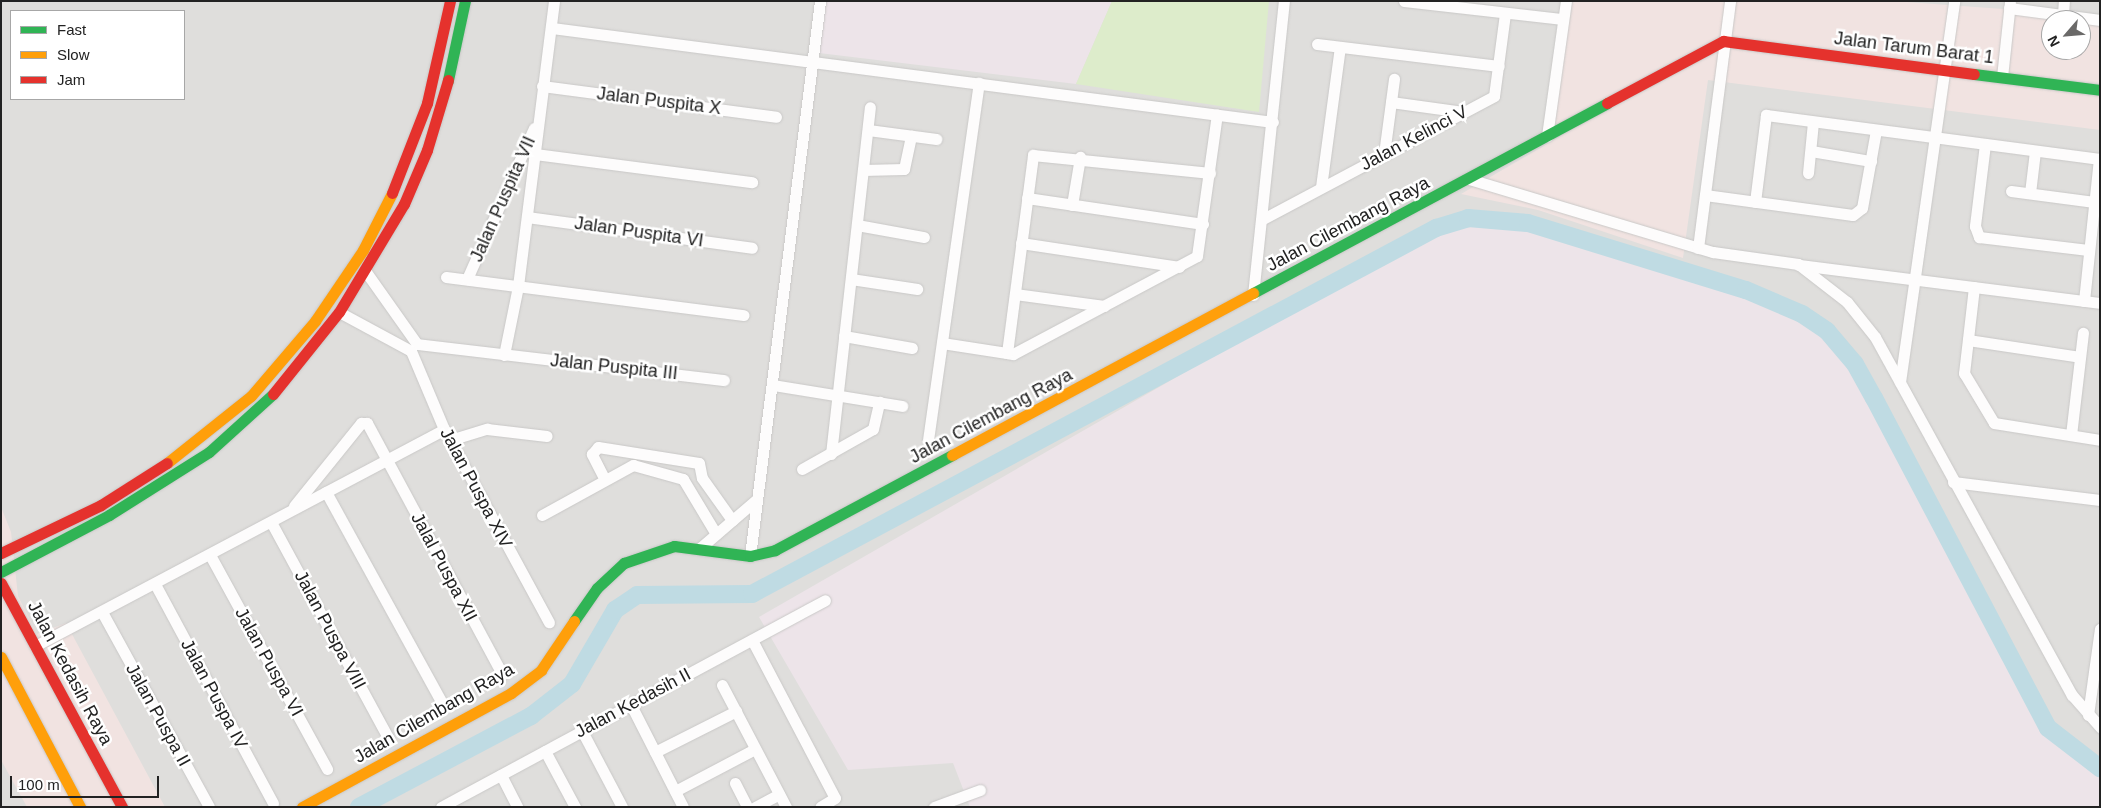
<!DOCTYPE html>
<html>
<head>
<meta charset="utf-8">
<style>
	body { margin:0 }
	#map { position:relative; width:2101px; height:808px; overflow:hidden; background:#f0eeeb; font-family:Helvetica,sans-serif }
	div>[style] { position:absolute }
	.residential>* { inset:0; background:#dfdedc }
	.commercial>* { inset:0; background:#f1e3e1 }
	.industrial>* { inset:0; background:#ede4e9 }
	.grass>* { inset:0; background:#ddeccb }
	.river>* { height:18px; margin:-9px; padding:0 9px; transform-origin:9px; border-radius:9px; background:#bfdbe3 }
	.roads { filter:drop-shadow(0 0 1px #c9c8c7) drop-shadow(0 0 1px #c9c8c7) }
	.street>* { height:11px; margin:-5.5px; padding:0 5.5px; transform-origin:5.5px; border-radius:5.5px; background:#fdfcfc }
	.fast>* { height:11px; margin:-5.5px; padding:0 5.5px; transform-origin:5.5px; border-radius:5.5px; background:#30b455 }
	.slow>* { height:11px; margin:-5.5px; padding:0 5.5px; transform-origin:5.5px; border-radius:5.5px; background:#ff9f0a }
	.jam>* { height:11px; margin:-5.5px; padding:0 5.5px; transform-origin:5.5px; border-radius:5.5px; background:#e5322d }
	span { translate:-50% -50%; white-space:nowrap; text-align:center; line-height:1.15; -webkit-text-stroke:5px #fff; paint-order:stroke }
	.street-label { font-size:18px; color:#222 }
	.frame { position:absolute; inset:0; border:2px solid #222; pointer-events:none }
	.legend { position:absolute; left:10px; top:10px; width:175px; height:90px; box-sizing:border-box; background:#fff; border:1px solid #a7a7a7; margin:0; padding:6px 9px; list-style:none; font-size:15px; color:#222 }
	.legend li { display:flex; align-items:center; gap:10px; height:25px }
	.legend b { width:25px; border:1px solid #a7a7a7 }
	.north { position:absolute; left:2041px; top:10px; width:50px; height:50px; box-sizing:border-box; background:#fff; border:1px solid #a7a7a7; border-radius:50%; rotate:243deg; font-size:14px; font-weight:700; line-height:20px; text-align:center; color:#222 }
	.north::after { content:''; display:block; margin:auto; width:18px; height:22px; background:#6a6968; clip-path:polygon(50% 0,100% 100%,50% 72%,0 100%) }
	.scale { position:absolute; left:10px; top:776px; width:149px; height:22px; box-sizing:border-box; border:2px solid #222; border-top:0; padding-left:6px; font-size:15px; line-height:18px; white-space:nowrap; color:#222; -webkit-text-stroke:4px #fff; paint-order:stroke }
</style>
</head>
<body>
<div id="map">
	<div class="residential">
		<div style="clip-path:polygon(evenodd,1px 1px,2100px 1px,2100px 807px,1px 807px,1px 1px,11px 11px,184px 11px,184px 99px,11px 99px,11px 11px,1px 1px,2051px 20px,2081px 20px,2081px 50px,2051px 50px,2051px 20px)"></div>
	</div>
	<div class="commercial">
		<div style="clip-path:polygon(evenodd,1569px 1px,1893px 1px,2100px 16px,2100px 130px,1708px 80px,1683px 258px,1538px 210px,1461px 194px,1561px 136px,1551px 117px,1564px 59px,1569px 1px,2051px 20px,2081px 20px,2081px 50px,2051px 50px,2051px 20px)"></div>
		<div style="clip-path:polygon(1px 507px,11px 532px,18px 596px,37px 634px,66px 623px,165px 807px,27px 807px,1px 760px)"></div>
	</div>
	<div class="industrial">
		<div style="clip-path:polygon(825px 1px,1112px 1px,1076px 84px,819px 53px)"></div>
		<div style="clip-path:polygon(1468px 218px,1528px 223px,1802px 314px,1827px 331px,1855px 364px,2048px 728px,2100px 768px,2100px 807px,970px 807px,953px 763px,848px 770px,759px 617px,1436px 228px)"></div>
	</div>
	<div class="grass">
		<div style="clip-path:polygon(1112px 1px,1269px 1px,1259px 112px,1076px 84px)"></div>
	</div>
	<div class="river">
		<div style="left:359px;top:807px;width:195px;rotate:-27.9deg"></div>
		<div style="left:531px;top:716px;width:52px;rotate:-38deg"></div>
		<div style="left:572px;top:684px;width:86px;rotate:-59.8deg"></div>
		<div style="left:615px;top:610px;width:27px;rotate:-34deg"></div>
		<div style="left:637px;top:595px;width:115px;rotate:-0.5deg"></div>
		<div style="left:752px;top:594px;width:776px;rotate:-28.15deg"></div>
		<div style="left:1436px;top:228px;width:34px;rotate:-17deg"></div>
		<div style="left:1468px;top:218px;width:60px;rotate:4.8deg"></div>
		<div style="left:1528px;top:223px;width:228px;rotate:17.1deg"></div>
		<div style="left:1746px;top:290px;width:61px;rotate:23.2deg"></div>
		<div style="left:1802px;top:314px;width:30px;rotate:34deg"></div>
		<div style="left:1827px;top:331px;width:43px;rotate:49.7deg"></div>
		<div style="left:1855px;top:364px;width:39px;rotate:61deg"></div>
		<div style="left:1874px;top:398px;width:373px;rotate:62.2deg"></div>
		<div style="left:2048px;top:728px;width:66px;rotate:37.6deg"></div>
	</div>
	<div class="roads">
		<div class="street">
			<div style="left:1404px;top:1px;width:160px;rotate:6.5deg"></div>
			<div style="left:2009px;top:8px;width:92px;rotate:7.5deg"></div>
			<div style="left:2063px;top:14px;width:13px;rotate:-86deg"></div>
			<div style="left:552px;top:28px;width:727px;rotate:7.43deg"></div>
			<div style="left:1317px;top:44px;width:183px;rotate:6.9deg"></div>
			<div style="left:2002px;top:77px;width:75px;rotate:-83.9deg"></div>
			<div style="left:542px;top:86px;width:236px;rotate:7.5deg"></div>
			<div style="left:1391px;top:102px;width:73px;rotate:7.9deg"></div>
			<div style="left:868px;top:130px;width:69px;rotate:7.5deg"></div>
			<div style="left:1547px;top:136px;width:136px;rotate:-82deg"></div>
			<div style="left:1985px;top:144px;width:83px;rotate:97deg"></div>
			<div style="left:1975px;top:226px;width:12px;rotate:70deg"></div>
			<div style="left:1979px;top:237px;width:110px;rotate:6.8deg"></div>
			<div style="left:1811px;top:151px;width:61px;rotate:9.5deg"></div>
			<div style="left:535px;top:154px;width:219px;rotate:7.4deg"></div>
			<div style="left:1384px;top:154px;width:76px;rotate:-82.4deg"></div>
			<div style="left:863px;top:170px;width:41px;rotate:-1.4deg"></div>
			<div style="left:904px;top:169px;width:34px;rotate:-78deg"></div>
			<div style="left:1808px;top:173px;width:51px;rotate:-84.4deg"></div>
			<div style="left:1469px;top:179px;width:255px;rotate:16.7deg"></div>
			<div style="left:1713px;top:252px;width:86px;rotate:8deg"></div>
			<div style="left:1798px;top:264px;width:62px;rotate:37.8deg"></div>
			<div style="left:1847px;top:302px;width:45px;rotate:51.3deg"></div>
			<div style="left:1875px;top:337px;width:409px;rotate:61.2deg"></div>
			<div style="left:2072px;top:695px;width:43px;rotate:48.8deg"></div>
			<div style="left:1321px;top:187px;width:141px;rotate:-82.3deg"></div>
			<div style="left:2011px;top:191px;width:84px;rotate:7.5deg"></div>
			<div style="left:2030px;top:193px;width:42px;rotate:-83.2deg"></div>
			<div style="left:1705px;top:195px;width:149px;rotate:7.7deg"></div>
			<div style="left:1853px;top:215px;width:11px;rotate:-38deg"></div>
			<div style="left:1862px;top:208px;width:79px;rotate:-79.8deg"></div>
			<div style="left:1027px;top:198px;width:178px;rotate:8.4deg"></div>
			<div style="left:1755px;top:202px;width:88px;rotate:-82.8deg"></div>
			<div style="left:1766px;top:115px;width:337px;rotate:7.5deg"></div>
			<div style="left:1072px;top:205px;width:49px;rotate:-80.5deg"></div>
			<div style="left:527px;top:217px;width:227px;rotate:7.8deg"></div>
			<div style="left:1261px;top:220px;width:264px;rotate:-28deg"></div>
			<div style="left:1494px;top:96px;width:83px;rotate:-82.4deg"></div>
			<div style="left:857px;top:225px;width:68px;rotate:10.2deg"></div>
			<div style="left:1021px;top:243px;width:160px;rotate:8.6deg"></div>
			<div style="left:1698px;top:248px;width:249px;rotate:-82.6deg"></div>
			<div style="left:1799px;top:265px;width:303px;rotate:7.2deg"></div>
			<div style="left:366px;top:272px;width:88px;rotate:54.7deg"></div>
			<div style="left:446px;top:277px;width:300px;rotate:7.3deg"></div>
			<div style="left:467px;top:279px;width:165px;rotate:-66.1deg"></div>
			<div style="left:851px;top:279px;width:67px;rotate:8.6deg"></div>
			<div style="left:1974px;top:287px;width:87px;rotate:96.6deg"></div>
			<div style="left:1964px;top:373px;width:58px;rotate:59deg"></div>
			<div style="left:1994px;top:423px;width:107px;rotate:9.1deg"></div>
			<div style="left:1015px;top:294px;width:90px;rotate:7.7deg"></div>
			<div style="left:1253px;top:295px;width:296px;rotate:-84deg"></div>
			<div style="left:2084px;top:301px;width:143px;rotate:-84deg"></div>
			<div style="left:339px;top:312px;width:82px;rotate:28.4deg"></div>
			<div style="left:844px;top:336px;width:69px;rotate:10deg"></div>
			<div style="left:1968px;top:340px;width:113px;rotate:8.6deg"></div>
			<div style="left:942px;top:343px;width:72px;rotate:8.8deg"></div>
			<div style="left:1013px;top:354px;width:208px;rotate:-28deg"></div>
			<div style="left:1197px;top:256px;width:143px;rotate:-82deg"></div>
			<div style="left:417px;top:344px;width:309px;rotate:6.7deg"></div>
			<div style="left:411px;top:351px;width:85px;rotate:67.1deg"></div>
			<div style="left:444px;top:429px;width:220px;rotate:61.5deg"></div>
			<div style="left:1007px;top:353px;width:200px;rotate:-82.5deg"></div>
			<div style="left:1033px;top:155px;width:178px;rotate:5.8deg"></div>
			<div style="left:504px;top:355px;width:70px;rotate:-78.5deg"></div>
			<div style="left:518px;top:286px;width:287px;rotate:-82.8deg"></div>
			<div style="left:1900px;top:382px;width:385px;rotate:-81.9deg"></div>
			<div style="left:773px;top:385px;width:131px;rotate:9.2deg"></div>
			<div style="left:2071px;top:435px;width:103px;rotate:-83.3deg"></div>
			<div style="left:450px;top:440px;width:39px;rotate:-17deg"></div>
			<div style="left:487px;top:429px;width:60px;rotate:6.7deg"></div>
			<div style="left:928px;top:440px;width:361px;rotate:-81.9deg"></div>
			<div style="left:831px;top:454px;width:349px;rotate:-83.6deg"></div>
			<div style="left:802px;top:469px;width:81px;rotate:-29.4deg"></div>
			<div style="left:873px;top:429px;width:28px;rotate:-77deg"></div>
			<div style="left:604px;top:478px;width:27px;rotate:-117deg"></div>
			<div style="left:592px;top:454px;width:9px;rotate:-49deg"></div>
			<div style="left:598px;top:447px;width:102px;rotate:9deg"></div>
			<div style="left:699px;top:463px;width:15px;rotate:79deg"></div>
			<div style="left:702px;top:478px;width:52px;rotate:54.5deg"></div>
			<div style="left:1953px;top:482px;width:148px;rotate:7deg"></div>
			<div style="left:326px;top:492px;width:243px;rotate:61.2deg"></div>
			<div style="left:294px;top:506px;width:107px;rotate:-51.1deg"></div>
			<div style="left:361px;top:423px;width:6px"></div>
			<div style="left:367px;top:423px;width:285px;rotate:61.7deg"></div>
			<div style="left:542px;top:515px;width:104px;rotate:-28.8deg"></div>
			<div style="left:633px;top:465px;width:52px;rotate:15.6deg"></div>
			<div style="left:683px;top:479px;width:64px;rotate:59deg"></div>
			<div style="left:271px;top:522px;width:247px;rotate:61.5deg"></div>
			<div style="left:700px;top:548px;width:75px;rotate:-40.7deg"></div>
			<div style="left:210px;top:555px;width:244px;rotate:61.3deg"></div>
			<div style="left:750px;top:556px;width:559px;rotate:-82.81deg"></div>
			<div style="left:155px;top:584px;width:249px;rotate:61.7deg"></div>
			<div style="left:102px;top:612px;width:222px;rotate:61.2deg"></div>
			<div style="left:752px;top:640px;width:178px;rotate:62.3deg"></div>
			<div style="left:835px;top:798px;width:17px;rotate:149deg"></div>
			<div style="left:35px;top:646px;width:463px;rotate:-27.9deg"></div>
			<div style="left:722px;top:685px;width:138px;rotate:62.3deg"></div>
			<div style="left:631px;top:705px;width:114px;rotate:63deg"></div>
			<div style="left:2088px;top:715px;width:87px;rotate:-82.1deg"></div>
			<div style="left:582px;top:731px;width:86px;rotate:62.2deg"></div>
			<div style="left:545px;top:751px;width:64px;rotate:61.8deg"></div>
			<div style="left:655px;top:752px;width:91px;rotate:-26.8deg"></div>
			<div style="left:501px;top:775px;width:36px;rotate:63deg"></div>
			<div style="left:735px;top:783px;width:27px;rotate:63deg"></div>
			<div style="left:675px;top:791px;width:90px;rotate:-27.7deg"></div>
			<div style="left:441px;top:807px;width:436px;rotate:-28.3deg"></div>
			<div style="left:755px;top:807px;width:27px;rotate:-28deg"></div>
			<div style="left:934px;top:807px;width:49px;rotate:-20.3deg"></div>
		</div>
		<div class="fast">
			<div style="left:1974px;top:74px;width:127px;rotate:7.2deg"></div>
			<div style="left:448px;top:80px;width:81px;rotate:-77.9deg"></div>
			<div style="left:1253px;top:293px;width:402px;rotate:-28.2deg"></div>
			<div style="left:1px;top:572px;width:122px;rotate:-27.8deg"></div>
			<div style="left:109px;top:515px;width:118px;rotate:-32.2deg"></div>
			<div style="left:209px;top:452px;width:86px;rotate:-42.2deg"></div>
			<div style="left:574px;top:621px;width:40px;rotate:-55.1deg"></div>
			<div style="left:597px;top:588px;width:37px;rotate:-43deg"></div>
			<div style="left:624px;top:563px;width:53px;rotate:-18.8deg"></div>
			<div style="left:674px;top:546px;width:77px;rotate:7.5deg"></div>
			<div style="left:750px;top:556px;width:26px;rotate:-13deg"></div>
			<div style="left:775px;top:550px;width:201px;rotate:-28.2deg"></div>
		</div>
		<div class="slow">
			<div style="left:952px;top:455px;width:342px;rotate:-28.3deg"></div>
			<div style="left:167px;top:463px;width:107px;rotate:-38.6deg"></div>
			<div style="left:251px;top:396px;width:99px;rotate:-49.5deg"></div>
			<div style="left:315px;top:321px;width:86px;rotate:-55.9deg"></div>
			<div style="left:363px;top:250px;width:64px;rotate:-63deg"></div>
			<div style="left:1px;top:657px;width:170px;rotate:62.2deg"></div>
			<div style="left:302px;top:807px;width:238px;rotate:-28.6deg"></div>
			<div style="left:511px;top:693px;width:38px;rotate:-37deg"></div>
			<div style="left:541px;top:670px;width:59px;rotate:-56deg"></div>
		</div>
		<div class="jam">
			<div style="left:1607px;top:103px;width:132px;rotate:-28.1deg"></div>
			<div style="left:1723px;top:41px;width:253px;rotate:7.5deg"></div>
			<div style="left:392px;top:193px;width:97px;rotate:-68.7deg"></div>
			<div style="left:427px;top:103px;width:105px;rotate:-77.3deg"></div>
			<div style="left:273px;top:394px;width:105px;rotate:-51.2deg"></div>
			<div style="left:339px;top:312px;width:126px;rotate:-59deg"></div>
			<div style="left:404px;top:204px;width:59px;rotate:-66.9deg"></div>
			<div style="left:427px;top:150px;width:73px;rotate:-73.3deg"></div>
			<div style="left:1px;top:553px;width:111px;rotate:-25.6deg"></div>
			<div style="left:101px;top:505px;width:78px;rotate:-32.5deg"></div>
			<div style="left:1px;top:583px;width:255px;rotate:61.6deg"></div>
		</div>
	</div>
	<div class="street-label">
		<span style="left:1914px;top:48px;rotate:7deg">Jalan Tarum Barat 1</span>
		<span style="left:659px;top:101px;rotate:7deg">Jalan Puspita X</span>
		<span style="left:1414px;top:138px;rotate:-28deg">Jalan Kelinci V</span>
		<span style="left:503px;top:199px;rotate:-66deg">Jalan Puspita VII</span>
		<span style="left:1348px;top:224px;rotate:-28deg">Jalan Cilembang Raya</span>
		<span style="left:639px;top:232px;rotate:8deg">Jalan Puspita VI</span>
		<span style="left:614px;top:367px;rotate:6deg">Jalan Puspita III</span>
		<span style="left:991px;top:416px;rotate:-28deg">Jalan Cilembang Raya</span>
		<span style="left:476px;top:488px;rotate:62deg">Jalan Puspa XIV</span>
		<span style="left:444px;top:567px;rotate:62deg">Jalal Puspa XII</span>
		<span style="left:330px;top:630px;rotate:62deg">Jalan Puspa VIII</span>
		<span style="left:269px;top:662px;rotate:61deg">Jalan Puspa VI</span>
		<span style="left:70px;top:673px;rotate:62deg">Jalan Kedasih Raya</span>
		<span style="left:214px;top:694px;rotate:62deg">Jalan Puspa IV</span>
		<span style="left:633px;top:703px;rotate:-28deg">Jalan Kedasih II</span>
		<span style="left:434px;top:713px;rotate:-30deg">Jalan Cilembang Raya</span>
		<span style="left:158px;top:715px;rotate:61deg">Jalan Puspa II</span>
	</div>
	<div class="frame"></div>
	<ul class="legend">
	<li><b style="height:6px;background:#30b455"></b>Fast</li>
	<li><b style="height:6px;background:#ff9f0a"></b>Slow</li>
	<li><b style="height:6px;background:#e5322d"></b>Jam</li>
	</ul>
	<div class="north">N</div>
	<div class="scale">100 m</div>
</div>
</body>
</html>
